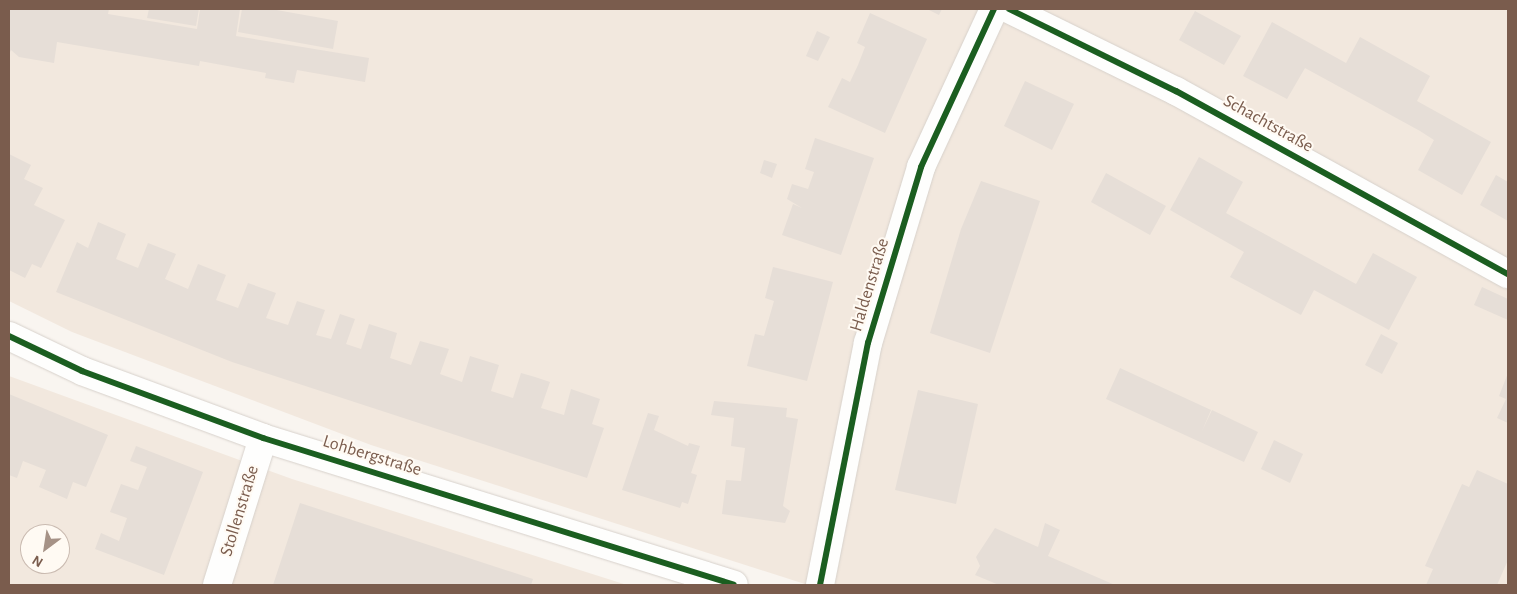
<!DOCTYPE html>
<html>
<head>
<meta charset="utf-8">
<style>
	body { margin:0 }
	#map { position:relative; width:1517px; height:594px; overflow:hidden; background:#f9f5f0; font-family:"Alegreya Sans",sans-serif }
	div>[style] { position:absolute }
	.residential>* { inset:0; background:#f2e8de }
	.building>* { inset:0; background:#e6ded7 }
	.roads { filter:drop-shadow(0 0 1px #d7d1cb) drop-shadow(0 0 1px #d7d1cb) }
	.minor>* { height:28px; margin:-14px; padding:0 14px; transform-origin:14px; border-radius:14px; background:#fefefd }
	.cycleway>* { height:6px; margin:-3px; padding:0 3px; transform-origin:3px; border-radius:3px; background:#1b5e20 }
	span { translate:-50% -50%; white-space:nowrap; text-align:center; line-height:1.15; -webkit-text-stroke:4px #fffaf3; paint-order:stroke }
	.street-label { font-size:18px; color:#7a5c4d }
	.frame { position:absolute; inset:0; border:10px solid #7a5c4d; pointer-events:none }
	.north { position:absolute; left:20px; top:524px; width:50px; height:50px; box-sizing:border-box; background:#fffaf3; border:1px solid #cabbb1; border-radius:50%; rotate:211deg; font-size:14px; font-weight:700; line-height:20px; text-align:center; color:#7a5c4d }
	.north::after { content:''; display:block; margin:auto; width:18px; height:22px; background:#a69286; clip-path:polygon(50% 0,100% 100%,50% 72%,0 100%) }
</style>
</head>
<body>
<div id="map">
	<div class="residential">
		<div style="clip-path:polygon(9px 9px,1508px 9px,1508px 585px,808px 585px,371px 445px,72px 332px,9px 301px)"></div>
		<div style="clip-path:polygon(evenodd,9px 376px,292px 479px,627px 585px,9px 585px,9px 376px,30px 534px,60px 534px,60px 564px,30px 564px,30px 534px)"></div>
	</div>
	<div class="building">
		<div style="clip-path:polygon(9px 9px,109px 9px,108px 14px,197px 29px,200px 9px,240px 9px,236px 36px,369px 58px,365px 82px,297px 70px,294px 83px,265px 78px,266px 73px,200px 61px,199px 66px,57px 42px,54px 63px,19px 57px,11px 50px,9px 54px)"></div>
		<div style="clip-path:polygon(149px 9px,199px 9px,196px 26px,147px 18px)"></div>
		<div style="clip-path:polygon(242px 9px,271px 9px,338px 21px,333px 49px,238px 32px)"></div>
		<div style="clip-path:polygon(927px 9px,942px 9px,939px 15px)"></div>
		<div style="clip-path:polygon(1195px 11px,1241px 36px,1224px 65px,1179px 40px)"></div>
		<div style="clip-path:polygon(870px 13px,927px 39px,885px 133px,828px 107px,842px 78px,850px 82px,858px 65px,865px 47px,857px 43px)"></div>
		<div style="clip-path:polygon(1272px 22px,1346px 63px,1360px 37px,1430px 76px,1417px 101px,1491px 142px,1462px 195px,1418px 170px,1434px 140px,1420px 131px,1305px 68px,1287px 99px,1243px 76px)"></div>
		<div style="clip-path:polygon(817px 31px,830px 37px,818px 61px,806px 56px)"></div>
		<div style="clip-path:polygon(1025px 81px,1074px 104px,1052px 150px,1004px 126px)"></div>
		<div style="clip-path:polygon(815px 138px,874px 158px,841px 255px,782px 235px,793px 204px,802px 208px,787px 199px,792px 184px,808px 189px,814px 172px,805px 169px)"></div>
		<div style="clip-path:polygon(9px 154px,31px 165px,24px 179px,43px 188px,34px 205px,65px 220px,41px 268px,32px 264px,25px 278px,9px 270px)"></div>
		<div style="clip-path:polygon(1199px 157px,1243px 182px,1226px 213px,1356px 284px,1373px 253px,1417px 277px,1389px 330px,1314px 290px,1301px 315px,1230px 277px,1244px 252px,1170px 210px)"></div>
		<div style="clip-path:polygon(764px 160px,777px 164px,772px 178px,760px 173px)"></div>
		<div style="clip-path:polygon(1106px 173px,1166px 206px,1150px 235px,1091px 202px)"></div>
		<div style="clip-path:polygon(1496px 175px,1508px 182px,1508px 221px,1480px 205px)"></div>
		<div style="clip-path:polygon(981px 181px,1040px 201px,990px 353px,930px 333px,961px 229px)"></div>
		<div style="clip-path:polygon(98px 222px,126px 234px,116px 259px,138px 268px,148px 243px,176px 254px,165px 279px,188px 289px,198px 264px,226px 275px,216px 300px,238px 308px,248px 283px,276px 293px,266px 318px,288px 325px,297px 301px,325px 310px,316px 335px,331px 339px,340px 314px,355px 319px,346px 344px,361px 349px,369px 324px,397px 333px,390px 358px,411px 365px,420px 341px,449px 349px,440px 374px,462px 382px,470px 356px,499px 365px,491px 391px,513px 398px,521px 373px,535px 377px,550px 382px,541px 408px,564px 415px,571px 389px,600px 399px,592px 424px,604px 428px,587px 478px,232px 362px,56px 292px,77px 242px,88px 248px)"></div>
		<div style="clip-path:polygon(773px 267px,833px 282px,807px 381px,747px 366px,755px 334px,764px 336px,774px 301px,765px 298px)"></div>
		<div style="clip-path:polygon(1482px 287px,1508px 299px,1508px 320px,1474px 305px)"></div>
		<div style="clip-path:polygon(1381px 334px,1398px 343px,1382px 374px,1365px 365px)"></div>
		<div style="clip-path:polygon(1120px 368px,1211px 410px,1202px 431px,1212px 410px,1258px 432px,1244px 462px,1106px 399px)"></div>
		<div style="clip-path:polygon(1508px 373px,1508px 423px,1497px 418px,1506px 399px,1499px 396px)"></div>
		<div style="clip-path:polygon(918px 390px,978px 404px,956px 504px,895px 490px)"></div>
		<div style="clip-path:polygon(9px 394px,108px 435px,86px 487px,73px 482px,67px 499px,39px 487px,46px 470px,23px 461px,17px 478px,9px 475px)"></div>
		<div style="clip-path:polygon(714px 401px,787px 408px,786px 417px,798px 419px,783px 506px,790px 511px,785px 523px,722px 514px,726px 480px,741px 481px,745px 448px,731px 446px,734px 418px,711px 415px)"></div>
		<div style="clip-path:polygon(648px 413px,659px 416px,654px 430px,688px 446px,689px 443px,700px 446px,691px 473px,697px 475px,688px 504px,682px 502px,680px 508px,622px 490px)"></div>
		<div style="clip-path:polygon(1274px 440px,1303px 454px,1290px 483px,1261px 469px)"></div>
		<div style="clip-path:polygon(136px 446px,203px 472px,164px 575px,95px 549px,101px 533px,119px 541px,127px 518px,110px 512px,121px 484px,138px 490px,147px 467px,130px 461px)"></div>
		<div style="clip-path:polygon(1477px 470px,1508px 484px,1508px 560px,1497px 585px,1426px 585px,1433px 569px,1425px 566px,1462px 484px,1469px 487px)"></div>
		<div style="clip-path:polygon(300px 503px,533px 579px,531px 585px,273px 585px)"></div>
		<div style="clip-path:polygon(1045px 523px,1060px 530px,1048px 556px,1115px 585px,999px 585px,975px 575px,980px 566px,976px 557px,995px 528px,1038px 547px)"></div>
	</div>
	<div class="roads">
		<div class="minor">
			<div style="left:1009px;top:9px;width:186px;rotate:26.2deg"></div>
			<div style="left:1176px;top:91px;width:379px;rotate:28.9deg"></div>
			<div style="left:9px;top:336px;width:81px;rotate:25.6deg"></div>
			<div style="left:82px;top:371px;width:193px;rotate:20.3deg"></div>
			<div style="left:263px;top:438px;width:493px;rotate:17.3deg"></div>
			<div style="left:217px;top:585px;width:154px;rotate:-72.6deg"></div>
			<div style="left:820px;top:585px;width:247px;rotate:-78.8deg"></div>
			<div style="left:868px;top:343px;width:184px;rotate:-73.2deg"></div>
			<div style="left:921px;top:167px;width:174px;rotate:-65.2deg"></div>
		</div>
	</div>
	<div class="cycleway">
		<div style="left:1009px;top:9px;width:186px;rotate:26.2deg"></div>
		<div style="left:1176px;top:91px;width:379px;rotate:28.9deg"></div>
		<div style="left:9px;top:336px;width:81px;rotate:25.6deg"></div>
		<div style="left:82px;top:371px;width:193px;rotate:20.3deg"></div>
		<div style="left:263px;top:438px;width:493px;rotate:17.3deg"></div>
		<div style="left:820px;top:585px;width:247px;rotate:-78.8deg"></div>
		<div style="left:868px;top:343px;width:184px;rotate:-73.2deg"></div>
		<div style="left:921px;top:167px;width:174px;rotate:-65.2deg"></div>
	</div>
	<div class="street-label">
		<span style="left:1268px;top:124px;rotate:29deg">Schachtstraße</span>
		<span style="left:870px;top:285px;rotate:-73deg">Haldenstraße</span>
		<span style="left:372px;top:456px;rotate:17deg">Lohbergstraße</span>
		<span style="left:240px;top:511px;rotate:-73deg">Stollenstraße</span>
	</div>
	<div class="frame"></div>
	<div class="north">N</div>
</div>
</body>
</html>
